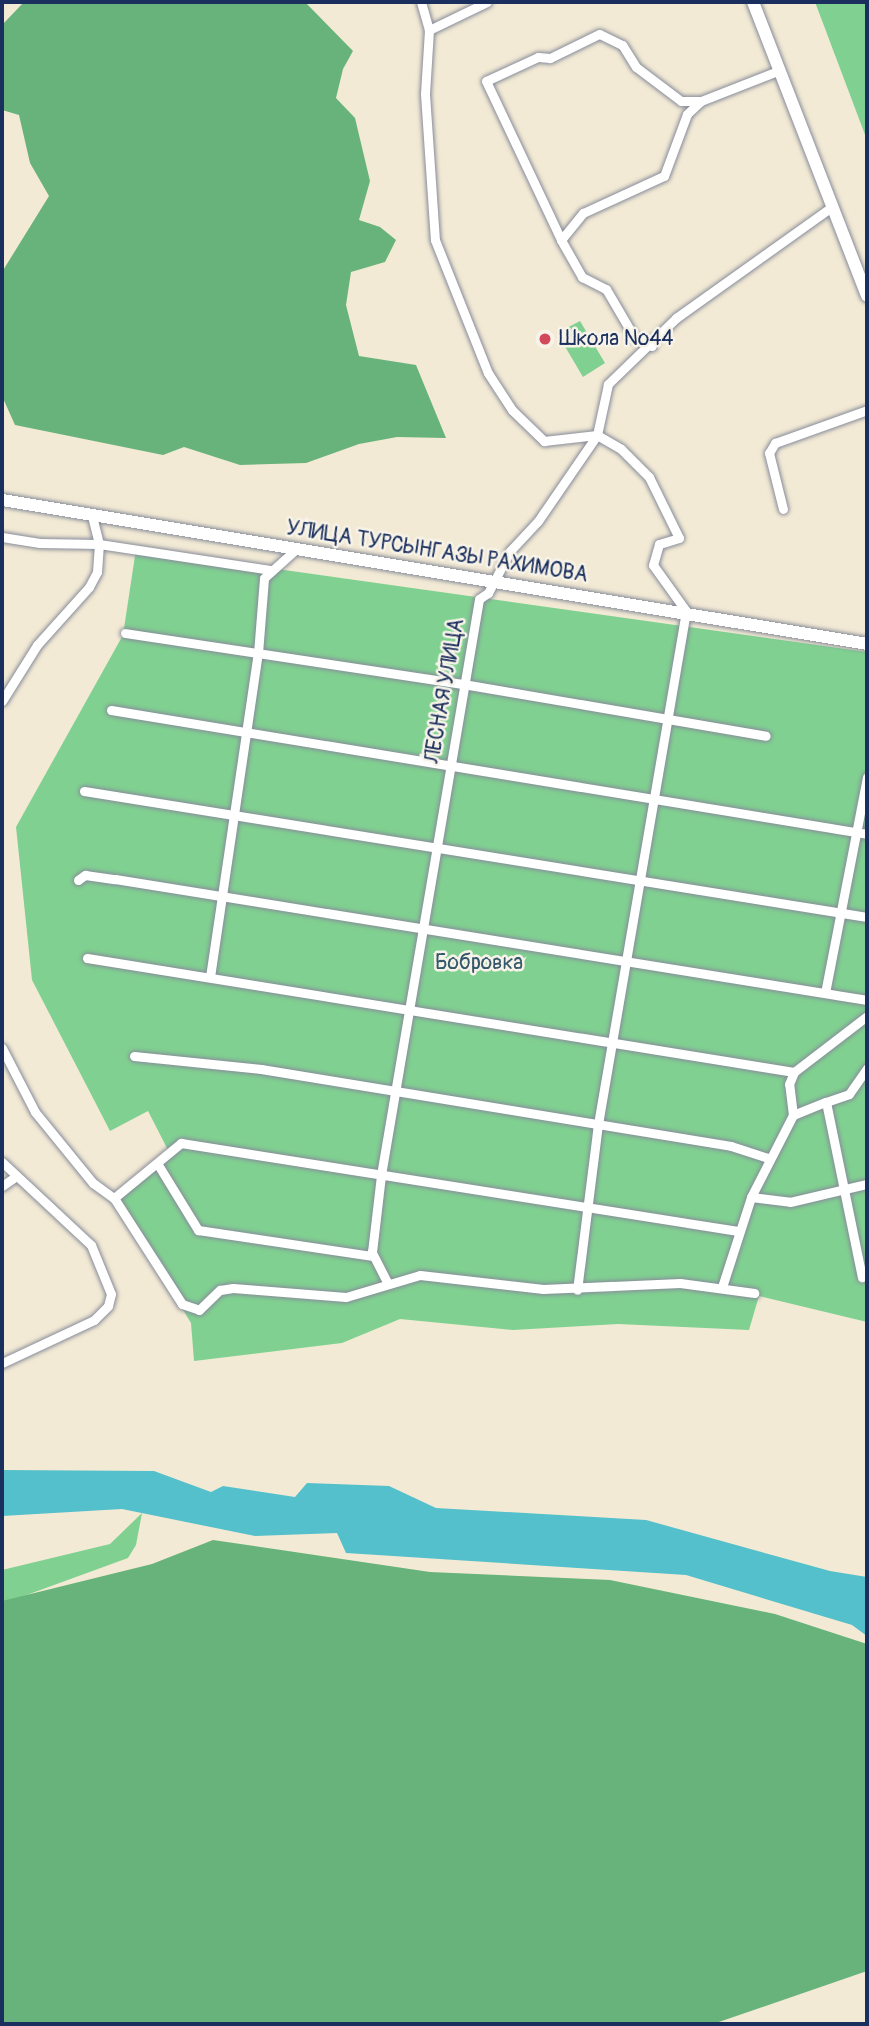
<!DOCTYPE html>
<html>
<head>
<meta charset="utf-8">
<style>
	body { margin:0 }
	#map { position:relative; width:869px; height:2026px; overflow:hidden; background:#f3ead5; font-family:Pangolin,sans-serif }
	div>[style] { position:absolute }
	.green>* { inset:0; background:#80d191 }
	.forest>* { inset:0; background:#68b37b }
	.water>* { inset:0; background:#53c0cb }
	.roads { filter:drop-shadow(0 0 2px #878c9a) drop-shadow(0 0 2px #878c9a) }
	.street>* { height:9px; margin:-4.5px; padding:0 4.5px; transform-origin:4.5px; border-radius:4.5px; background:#fff }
	.secondary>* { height:12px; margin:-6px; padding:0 6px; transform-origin:6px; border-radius:6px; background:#fff }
	.dots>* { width:19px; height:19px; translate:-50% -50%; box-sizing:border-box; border:4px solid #f7f3e8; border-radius:50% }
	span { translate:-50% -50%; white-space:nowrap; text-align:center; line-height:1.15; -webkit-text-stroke:5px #f7f3e8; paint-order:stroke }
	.poi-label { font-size:21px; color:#1b2f5e }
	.left { translate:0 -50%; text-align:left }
	.street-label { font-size:21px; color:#1b2f5e }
	.park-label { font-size:21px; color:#34586b }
	.frame { position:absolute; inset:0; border:4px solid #1b2f5e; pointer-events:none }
</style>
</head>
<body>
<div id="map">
	<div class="green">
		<div style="clip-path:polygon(815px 2px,867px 2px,867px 140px)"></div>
		<div style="clip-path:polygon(580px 321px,605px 363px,583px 377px,557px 333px)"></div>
		<div style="clip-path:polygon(136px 549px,867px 652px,867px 1322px,759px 1296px,749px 1330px,618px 1324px,513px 1330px,400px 1319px,342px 1343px,194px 1361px,191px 1323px,114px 1196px,170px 1154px,148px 1111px,110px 1131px,32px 980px,16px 827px,123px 635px)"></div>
		<div style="clip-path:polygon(142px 1513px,136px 1545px,128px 1558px,2px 1604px,2px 1570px,110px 1544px)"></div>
	</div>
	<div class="forest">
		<div style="clip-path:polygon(24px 2px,305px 2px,353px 51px,343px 69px,336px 98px,355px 118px,370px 181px,359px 220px,380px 227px,396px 240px,385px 262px,351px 272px,346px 305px,359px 356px,416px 365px,446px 438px,397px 437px,359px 444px,306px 463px,240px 465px,184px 447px,163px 455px,15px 425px,2px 396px,2px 272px,49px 196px,30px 163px,19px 115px,2px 110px,2px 25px)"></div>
		<div style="clip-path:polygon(213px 1540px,430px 1572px,610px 1580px,775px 1614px,867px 1644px,867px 1971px,713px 2024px,2px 2024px,2px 1601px,152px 1564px)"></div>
	</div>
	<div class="water">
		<div style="clip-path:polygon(2px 1470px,154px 1471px,211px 1492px,223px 1486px,295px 1497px,307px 1483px,389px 1486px,436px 1508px,646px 1520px,830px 1571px,867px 1577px,867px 1636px,852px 1625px,686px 1575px,346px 1553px,337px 1533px,255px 1536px,122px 1509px,2px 1516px)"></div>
	</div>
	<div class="roads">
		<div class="street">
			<div style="left:421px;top:2px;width:29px;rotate:74deg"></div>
			<div style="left:429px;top:30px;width:64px;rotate:93.6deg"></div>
			<div style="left:425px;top:94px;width:146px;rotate:86.1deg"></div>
			<div style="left:435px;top:240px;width:143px;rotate:68.3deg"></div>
			<div style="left:488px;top:373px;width:44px;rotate:57deg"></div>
			<div style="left:512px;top:410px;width:45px;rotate:44.1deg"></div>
			<div style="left:544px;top:441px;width:53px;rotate:-6.5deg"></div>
			<div style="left:597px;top:435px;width:28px;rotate:30deg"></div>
			<div style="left:621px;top:449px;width:40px;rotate:45deg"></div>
			<div style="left:649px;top:477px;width:68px;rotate:63.8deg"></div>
			<div style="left:679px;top:538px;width:21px;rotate:163deg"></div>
			<div style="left:659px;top:544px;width:22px;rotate:106deg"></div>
			<div style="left:653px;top:565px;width:57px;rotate:54.3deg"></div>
			<div style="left:686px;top:611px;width:520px;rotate:99.73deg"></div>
			<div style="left:598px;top:1124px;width:167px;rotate:97.2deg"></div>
			<div style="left:429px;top:30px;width:64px;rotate:-25.8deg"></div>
			<div style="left:701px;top:101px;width:20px;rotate:180deg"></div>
			<div style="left:681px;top:101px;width:56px;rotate:-142.9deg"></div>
			<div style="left:636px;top:67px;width:26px;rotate:-122deg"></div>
			<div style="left:622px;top:45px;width:25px;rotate:-154deg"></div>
			<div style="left:599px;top:34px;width:55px;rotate:153.9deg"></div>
			<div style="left:550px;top:58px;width:12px;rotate:-175deg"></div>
			<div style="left:538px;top:57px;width:57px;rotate:155.2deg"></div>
			<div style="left:486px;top:81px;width:176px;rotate:64.7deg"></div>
			<div style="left:561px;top:240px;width:35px;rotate:-51deg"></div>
			<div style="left:583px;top:213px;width:89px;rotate:-24.6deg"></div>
			<div style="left:664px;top:176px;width:66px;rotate:-69.6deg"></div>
			<div style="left:687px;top:114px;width:19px;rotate:-43deg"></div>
			<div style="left:701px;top:101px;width:85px;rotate:-21.4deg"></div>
			<div style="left:561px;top:240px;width:43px;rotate:60.4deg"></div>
			<div style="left:582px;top:277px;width:27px;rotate:27deg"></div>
			<div style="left:606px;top:289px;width:56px;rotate:59.7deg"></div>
			<div style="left:634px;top:337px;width:20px;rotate:27deg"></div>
			<div style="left:783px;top:509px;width:58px;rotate:-104deg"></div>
			<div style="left:769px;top:453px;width:12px;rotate:-59deg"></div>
			<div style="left:775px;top:443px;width:98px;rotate:-19.7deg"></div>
			<div style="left:2px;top:537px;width:38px;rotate:9deg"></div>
			<div style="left:40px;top:543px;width:59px;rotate:1deg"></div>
			<div style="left:99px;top:544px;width:173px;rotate:8.6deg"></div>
			<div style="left:125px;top:633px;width:342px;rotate:8.6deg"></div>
			<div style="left:463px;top:684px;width:307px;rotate:9.7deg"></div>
			<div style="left:2px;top:701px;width:66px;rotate:-58deg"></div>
			<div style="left:37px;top:645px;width:78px;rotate:-48.1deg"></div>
			<div style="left:89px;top:587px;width:17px;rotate:-62deg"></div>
			<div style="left:97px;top:572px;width:28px;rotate:-86deg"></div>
			<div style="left:99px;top:544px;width:29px;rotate:-104deg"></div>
			<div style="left:111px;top:710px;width:766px;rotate:9.31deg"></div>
			<div style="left:84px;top:791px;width:793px;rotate:9.14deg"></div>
			<div style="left:78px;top:880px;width:9px;rotate:-36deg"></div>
			<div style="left:85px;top:875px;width:30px;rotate:8deg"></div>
			<div style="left:115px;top:879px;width:762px;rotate:9.14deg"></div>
			<div style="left:87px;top:958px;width:716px;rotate:9.16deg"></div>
			<div style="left:210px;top:977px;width:328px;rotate:-81.6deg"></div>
			<div style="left:258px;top:653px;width:75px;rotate:-85.4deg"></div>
			<div style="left:264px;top:578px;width:42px;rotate:-42.1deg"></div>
			<div style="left:825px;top:993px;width:220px;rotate:-79deg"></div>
			<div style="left:2px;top:1048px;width:72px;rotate:62.7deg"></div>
			<div style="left:35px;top:1112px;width:92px;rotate:50.8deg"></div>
			<div style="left:93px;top:1183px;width:26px;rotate:36deg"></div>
			<div style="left:114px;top:1198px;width:126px;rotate:57.3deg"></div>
			<div style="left:182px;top:1304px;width:18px;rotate:19deg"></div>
			<div style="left:199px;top:1310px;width:29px;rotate:-44deg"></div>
			<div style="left:220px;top:1290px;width:13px;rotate:-9deg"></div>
			<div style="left:233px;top:1288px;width:113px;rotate:4.6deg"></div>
			<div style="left:346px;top:1297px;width:77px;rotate:-16.6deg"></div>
			<div style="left:420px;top:1275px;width:124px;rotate:6.5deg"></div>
			<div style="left:543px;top:1289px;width:137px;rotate:-2.5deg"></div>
			<div style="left:680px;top:1283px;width:75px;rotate:7.7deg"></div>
			<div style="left:134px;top:1056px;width:128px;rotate:5.8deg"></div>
			<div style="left:261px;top:1069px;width:476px;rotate:9.3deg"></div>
			<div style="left:731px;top:1146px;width:40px;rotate:18deg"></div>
			<div style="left:826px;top:1102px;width:24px;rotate:-19deg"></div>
			<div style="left:849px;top:1094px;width:32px;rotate:-55deg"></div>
			<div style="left:793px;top:1115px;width:35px;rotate:-22deg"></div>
			<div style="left:826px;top:1102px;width:179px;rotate:78.4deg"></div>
			<div style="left:2px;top:1162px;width:122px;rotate:43deg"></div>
			<div style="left:91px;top:1245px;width:53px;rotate:67.8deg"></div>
			<div style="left:111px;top:1294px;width:12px;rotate:104deg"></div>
			<div style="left:108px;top:1306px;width:20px;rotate:135deg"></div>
			<div style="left:94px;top:1320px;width:102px;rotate:154.9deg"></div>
			<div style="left:157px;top:1163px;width:79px;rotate:58.5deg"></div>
			<div style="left:198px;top:1230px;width:177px;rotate:8.5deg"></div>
			<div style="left:2px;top:1186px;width:16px;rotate:-35deg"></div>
			<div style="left:751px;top:1197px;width:39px;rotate:7deg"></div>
			<div style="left:790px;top:1202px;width:79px;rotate:-13.2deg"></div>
			<div style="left:114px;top:1198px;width:87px;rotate:-39.4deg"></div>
			<div style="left:181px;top:1143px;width:564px;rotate:8.98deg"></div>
			<div style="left:387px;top:1282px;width:34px;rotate:-117deg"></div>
			<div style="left:372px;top:1252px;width:78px;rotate:-83.3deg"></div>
			<div style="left:381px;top:1175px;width:584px;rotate:-80.34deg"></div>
			<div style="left:479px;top:599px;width:11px;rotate:-34deg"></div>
			<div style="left:488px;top:593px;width:47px;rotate:-62.4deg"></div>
			<div style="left:510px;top:551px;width:41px;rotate:-47deg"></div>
			<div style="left:538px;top:521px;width:104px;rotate:-55.5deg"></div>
			<div style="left:597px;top:435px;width:52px;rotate:-77.8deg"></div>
			<div style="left:608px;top:384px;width:95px;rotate:-44.1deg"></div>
			<div style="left:676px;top:318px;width:193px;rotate:-35.5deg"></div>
			<div style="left:722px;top:1287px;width:95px;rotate:-72.1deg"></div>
			<div style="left:751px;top:1197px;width:92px;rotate:-62.9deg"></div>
			<div style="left:793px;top:1115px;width:31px;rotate:-97deg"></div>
			<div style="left:789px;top:1084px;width:13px;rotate:-67deg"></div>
			<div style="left:794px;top:1072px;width:92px;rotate:-37.5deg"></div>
		</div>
		<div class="secondary">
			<div style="left:753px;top:2px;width:315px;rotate:68.8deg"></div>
			<div style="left:2px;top:500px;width:877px;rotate:9.45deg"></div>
		</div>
	</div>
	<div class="dots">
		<div style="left:545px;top:339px;background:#d1495b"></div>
	</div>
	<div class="poi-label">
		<span class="left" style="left:559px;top:339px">Школа №44</span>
	</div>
	<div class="street-label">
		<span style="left:437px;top:552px;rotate:9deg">УЛИЦА ТУРСЫНГАЗЫ РАХИМОВА</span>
		<span style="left:445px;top:691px;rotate:-80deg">ЛЕСНАЯ УЛИЦА</span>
	</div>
	<div class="park-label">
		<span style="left:479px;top:963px">Бобровка</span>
	</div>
	<div class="frame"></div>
</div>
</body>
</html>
